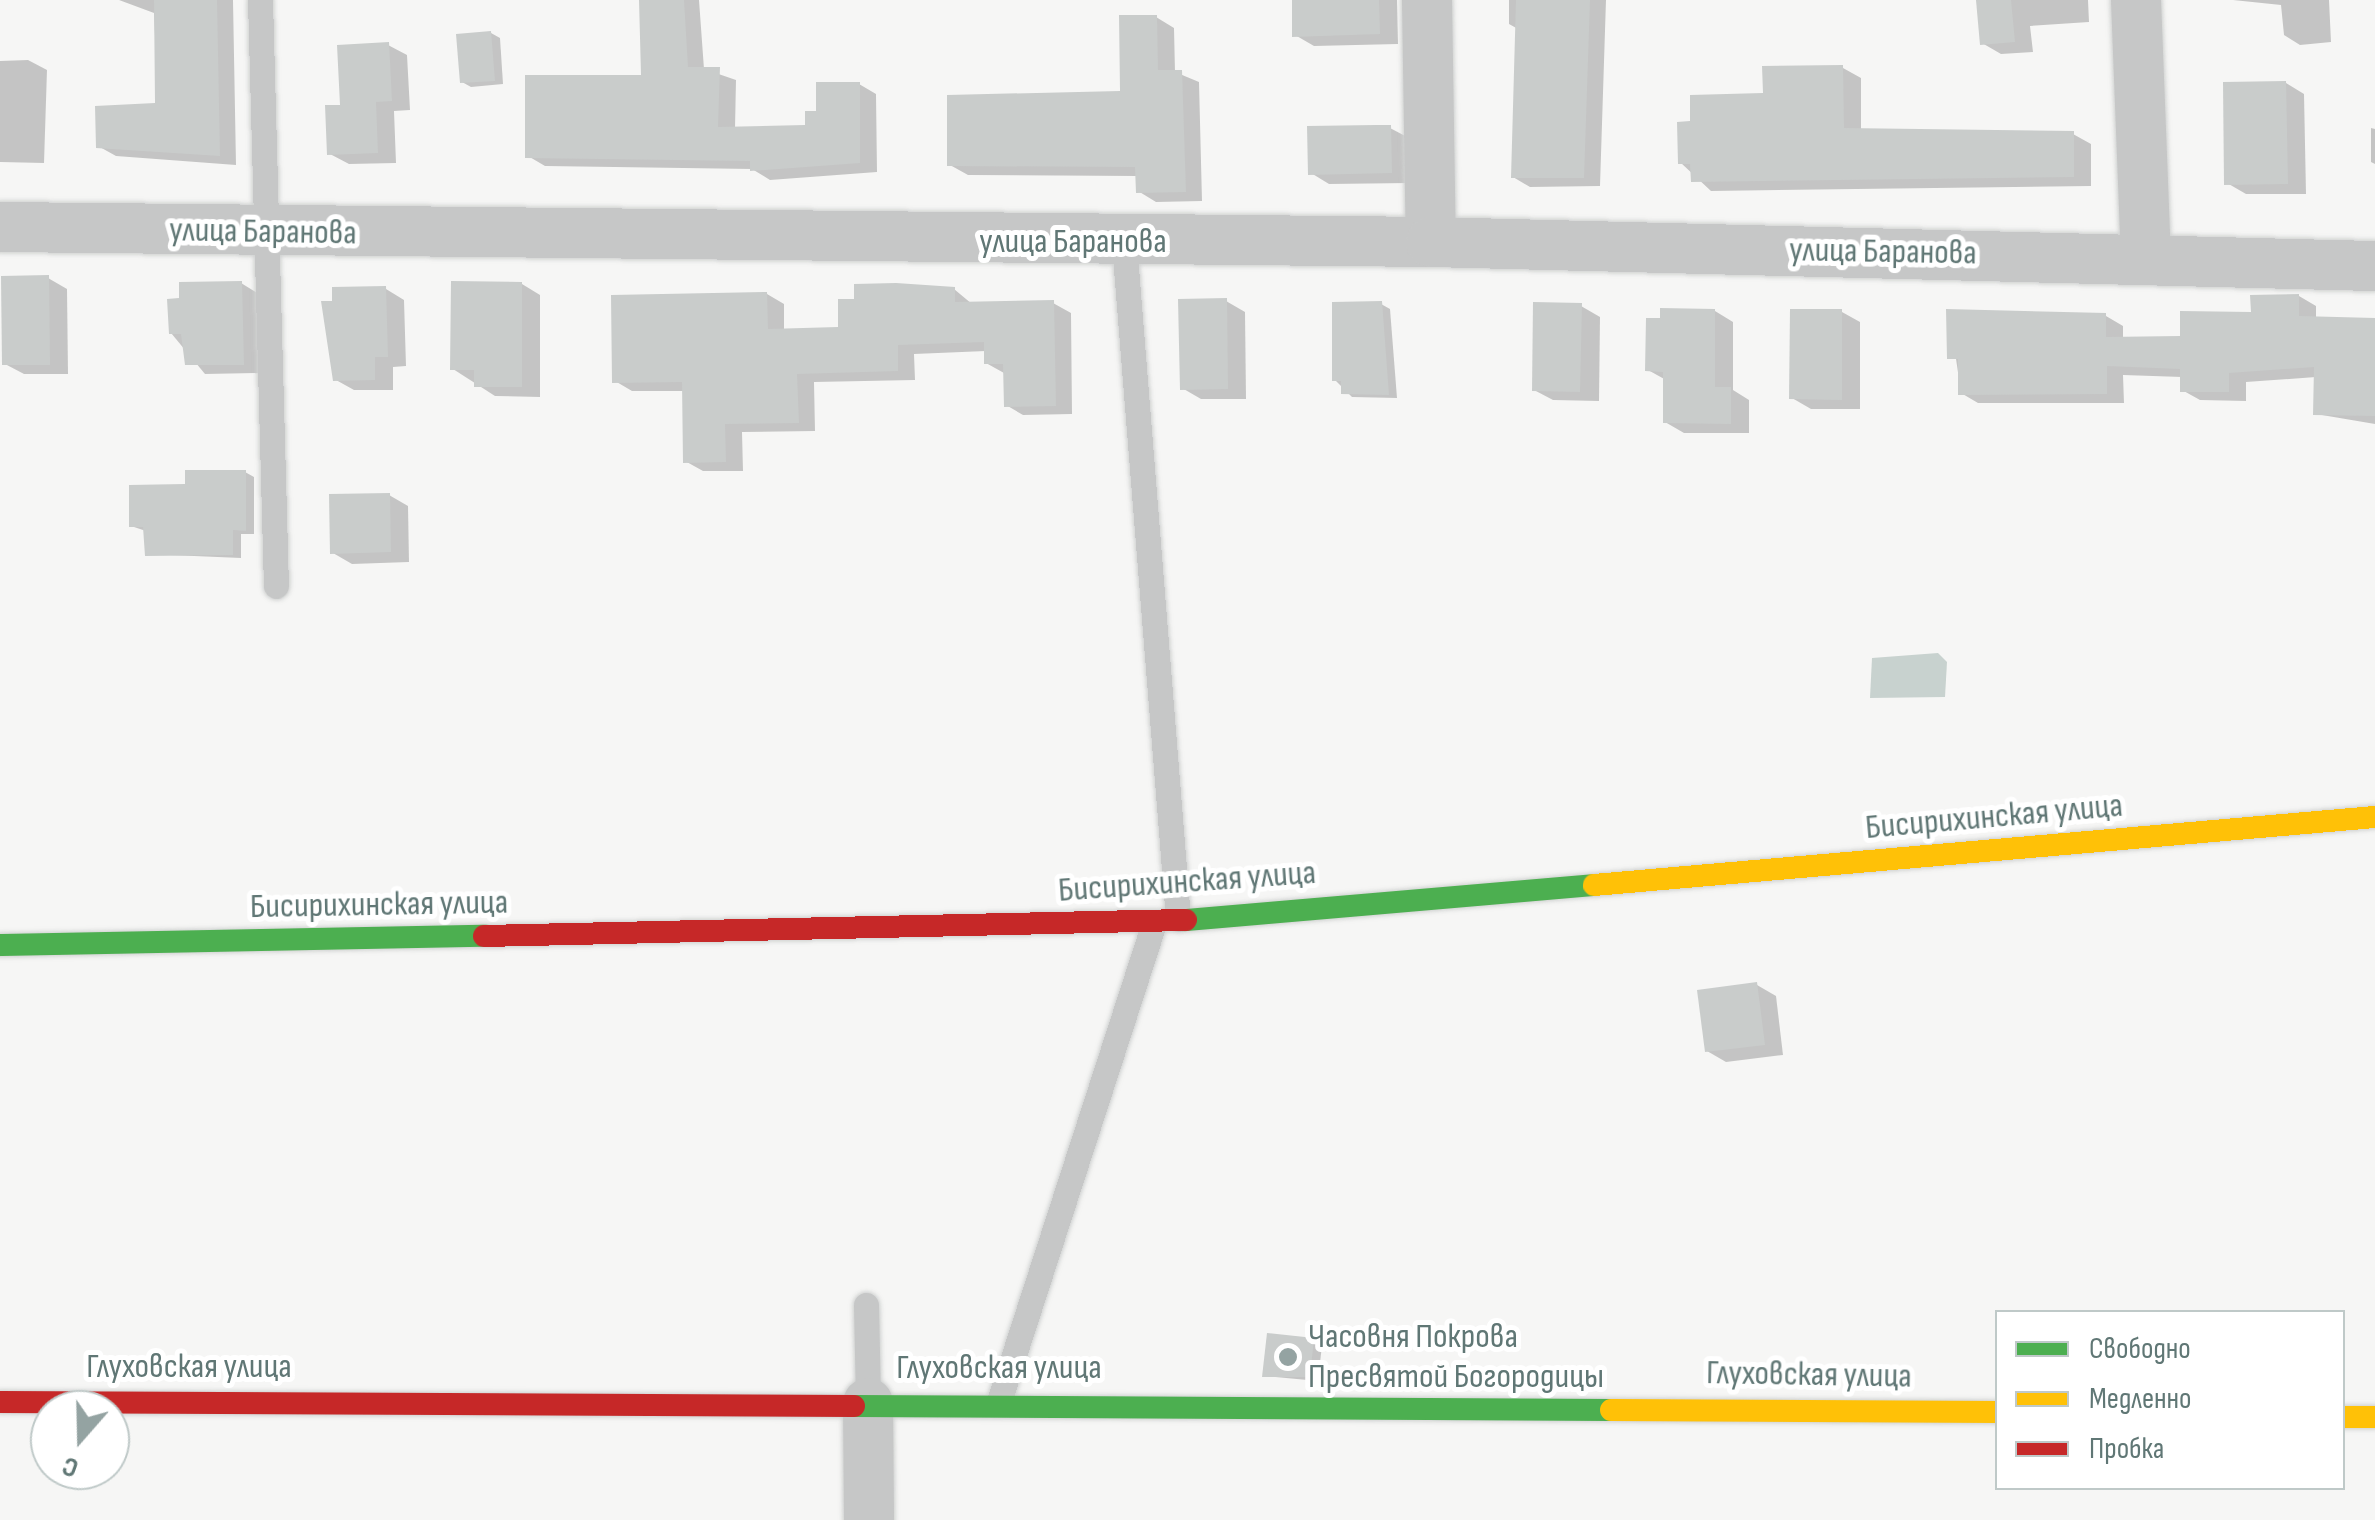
<!DOCTYPE html>
<html>
<head>
<meta charset="utf-8">
<style>
	body { margin:0 }
	#map { position:relative; width:2375px; height:1520px; overflow:hidden; background:#f6f6f5; font-family:"Sofia Sans Condensed",sans-serif }
	div>[style] { position:absolute }
	.water>* { inset:0; background:#c8d2cf }
	.shadow>* { inset:0; background:#0003 }
	.building>* { inset:0; background:#c9cccb }
	.roads { filter:drop-shadow(0 0 2px #d0d2d1) drop-shadow(0 0 2px #d0d2d1) }
	.lane>* { height:25px; margin:-12.5px; padding:0 12.5px; transform-origin:12.5px; border-radius:12.5px; background:#c6c7c7 }
	.street>* { height:50px; margin:-25px; padding:0 25px; transform-origin:25px; border-radius:25px; background:#c6c7c7 }
	.fast>* { height:22px; margin:-11px; padding:0 11px; transform-origin:11px; border-radius:11px; background:#4caf50 }
	.slow>* { height:22px; margin:-11px; padding:0 11px; transform-origin:11px; border-radius:11px; background:#ffc107 }
	.jam>* { height:22px; margin:-11px; padding:0 11px; transform-origin:11px; border-radius:11px; background:#c62828 }
	.dots>* { width:28px; height:28px; translate:-50% -50%; box-sizing:border-box; border:5px solid #fff; border-radius:50% }
	span { translate:-50% -50%; white-space:nowrap; text-align:center; line-height:1.15; -webkit-text-stroke:10px #fff; paint-order:stroke }
	.street-label { font-size:35px; color:#607775 }
	.poi-label { font-size:35px; color:#607775 }
	.left { translate:0 -50%; text-align:left }
	.legend { position:absolute; left:1995px; top:1310px; width:350px; height:180px; box-sizing:border-box; background:#fff; border:2px solid #bfc9c8; margin:0; padding:12px 18px; list-style:none; font-size:30px; color:#607775 }
	.legend li { display:flex; align-items:center; gap:20px; height:50px }
	.legend b { width:50px; border:2px solid #bfc9c8 }
	.north { position:absolute; left:30px; top:1390px; width:100px; height:100px; box-sizing:border-box; background:#fff; border:2px solid #bfc9c8; border-radius:50%; rotate:200deg; font-size:28px; font-weight:700; line-height:40px; text-align:center; color:#607775 }
	.north::after { content:''; display:block; margin:auto; width:35px; height:45px; background:#94a3a2; clip-path:polygon(50% 0,100% 100%,50% 72%,0 100%) }
</style>
</head>
<body>
<div id="map">
	<div class="water">
		<div style="clip-path:polygon(1938px 653px,1947px 662px,1945px 697px,1870px 698px,1872px 658px)"></div>
	</div>
	<div class="shadow">
		<div style="clip-path:polygon(119px 0,233px 0,236px 165px,116px 156px,98px 146px,158px 105px,154px 13px)"></div>
		<div style="clip-path:polygon(641px 0,699px 0,704px 69px,736px 80px,735px 129px,808px 128px,859px 84px,876px 94px,877px 172px,770px 180px,752px 169px,545px 166px,528px 156px,643px 78px)"></div>
		<div style="clip-path:polygon(1294px 0,1397px 0,1398px 44px,1314px 46px,1295px 35px)"></div>
		<div style="clip-path:polygon(1509px 0,1606px 0,1600px 186px,1530px 187px,1513px 177px,1518px 29px,1509px 24px)"></div>
		<div style="clip-path:polygon(1979px 0,2088px 0,2089px 22px,2030px 26px,2033px 52px,2001px 54px,1982px 43px)"></div>
		<div style="clip-path:polygon(2233px 0,2329px 0,2331px 42px,2300px 45px,2284px 35px,2281px 5px)"></div>
		<div style="clip-path:polygon(1156px 17px,1174px 28px,1175px 72px,1199px 82px,1202px 201px,1156px 202px,1138px 191px,1138px 176px,968px 175px,950px 165px,1123px 93px)"></div>
		<div style="clip-path:polygon(491px 33px,500px 38px,503px 84px,471px 87px,462px 82px)"></div>
		<div style="clip-path:polygon(388px 45px,407px 55px,410px 110px,394px 111px,396px 163px,349px 164px,330px 154px,342px 107px)"></div>
		<div style="clip-path:polygon(28px 60px,47px 70px,44px 163px,0 162px,0 61px)"></div>
		<div style="clip-path:polygon(1843px 68px,1861px 78px,1861px 131px,2073px 134px,2091px 144px,2091px 186px,1711px 191px,1681px 163px,1693px 124px)"></div>
		<div style="clip-path:polygon(2286px 83px,2304px 94px,2306px 194px,2246px 194px,2227px 183px)"></div>
		<div style="clip-path:polygon(1390px 128px,1409px 138px,1410px 183px,1329px 184px,1311px 173px)"></div>
		<div style="clip-path:polygon(2371px 128px,2375px 129px,2375px 164px,2371px 162px)"></div>
		<div style="clip-path:polygon(48px 278px,67px 289px,68px 374px,24px 374px,5px 364px)"></div>
		<div style="clip-path:polygon(241px 283px,259px 294px,261px 373px,205px 374px,171px 333px)"></div>
		<div style="clip-path:polygon(522px 284px,540px 295px,540px 397px,495px 396px,453px 369px)"></div>
		<div style="clip-path:polygon(386px 289px,404px 300px,406px 366px,393px 367px,393px 390px,354px 390px,336px 380px)"></div>
		<div style="clip-path:polygon(954px 289px,972px 304px,1053px 303px,1071px 313px,1072px 414px,1023px 415px,1006px 405px,1004px 373px,986px 363px,986px 351px,914px 354px,915px 380px,814px 382px,815px 431px,742px 432px,743px 471px,703px 471px,685px 461px,684px 391px,632px 391px,615px 381px,767px 294px,784px 304px,784px 331px,841px 330px)"></div>
		<div style="clip-path:polygon(2299px 296px,2316px 306px,2316px 319px,2375px 320px,2375px 424px,2316px 414px,2316px 377px,2246px 382px,2246px 401px,2200px 400px,2182px 390px,2182px 377px,2123px 375px,2124px 403px,1978px 403px,1961px 393px,1949px 311px,2106px 316px,2123px 326px,2123px 340px,2183px 339px)"></div>
		<div style="clip-path:polygon(1226px 301px,1245px 312px,1246px 399px,1201px 399px,1182px 388px)"></div>
		<div style="clip-path:polygon(1381px 304px,1390px 309px,1397px 398px,1352px 397px,1334px 379px)"></div>
		<div style="clip-path:polygon(1581px 306px,1600px 317px,1599px 401px,1553px 400px,1534px 390px)"></div>
		<div style="clip-path:polygon(1715px 311px,1733px 322px,1733px 390px,1749px 400px,1749px 433px,1684px 433px,1665px 422px,1666px 380px,1648px 370px)"></div>
		<div style="clip-path:polygon(1842px 312px,1860px 322px,1860px 409px,1811px 409px,1792px 398px)"></div>
		<div style="clip-path:polygon(245px 472px,254px 477px,254px 534px,241px 534px,241px 558px,147px 554px,146px 531px,131px 526px,188px 487px)"></div>
		<div style="clip-path:polygon(389px 495px,408px 506px,409px 562px,352px 564px,333px 553px)"></div>
		<div style="clip-path:polygon(1757px 985px,1776px 996px,1783px 1055px,1726px 1062px,1707px 1051px)"></div>
		<div style="clip-path:polygon(1313px 1340px,1322px 1345px,1318px 1381px,1265px 1376px)"></div>
	</div>
	<div class="building">
		<div style="clip-path:polygon(154px 0,217px 0,220px 156px,96px 148px,95px 106px,155px 103px)"></div>
		<div style="clip-path:polygon(639px 0,684px 0,688px 67px,720px 67px,718px 127px,805px 125px,805px 111px,816px 111px,816px 82px,860px 82px,860px 163px,750px 171px,750px 161px,525px 158px,525px 75px,641px 75px)"></div>
		<div style="clip-path:polygon(1292px 0,1379px 0,1380px 34px,1292px 37px)"></div>
		<div style="clip-path:polygon(1516px 0,1590px 0,1584px 178px,1511px 178px)"></div>
		<div style="clip-path:polygon(1976px 0,2011px 0,2015px 42px,1980px 45px)"></div>
		<div style="clip-path:polygon(1119px 15px,1157px 15px,1158px 70px,1182px 70px,1186px 192px,1136px 193px,1135px 167px,947px 166px,947px 95px,1120px 91px)"></div>
		<div style="clip-path:polygon(491px 31px,495px 81px,460px 83px,456px 34px)"></div>
		<div style="clip-path:polygon(389px 42px,392px 101px,376px 102px,378px 153px,327px 155px,325px 105px,340px 105px,337px 45px)"></div>
		<div style="clip-path:polygon(1843px 65px,1844px 128px,2074px 131px,2074px 177px,1691px 182px,1690px 164px,1678px 164px,1677px 122px,1690px 121px,1690px 95px,1763px 93px,1762px 66px)"></div>
		<div style="clip-path:polygon(2286px 81px,2288px 184px,2224px 185px,2223px 82px)"></div>
		<div style="clip-path:polygon(1376px 125px,1391px 125px,1392px 173px,1308px 175px,1307px 126px)"></div>
		<div style="clip-path:polygon(49px 275px,50px 365px,2px 365px,1px 276px)"></div>
		<div style="clip-path:polygon(242px 281px,244px 365px,185px 365px,181px 334px,169px 334px,167px 299px,179px 298px,179px 282px)"></div>
		<div style="clip-path:polygon(451px 281px,522px 282px,522px 387px,474px 387px,474px 370px,450px 370px)"></div>
		<div style="clip-path:polygon(896px 283px,955px 287px,955px 302px,1054px 300px,1056px 406px,1004px 407px,1003px 364px,984px 364px,984px 342px,898px 345px,898px 371px,797px 374px,799px 423px,725px 424px,726px 462px,683px 463px,682px 382px,612px 383px,611px 295px,767px 292px,768px 329px,838px 327px,838px 299px,854px 299px,854px 284px)"></div>
		<div style="clip-path:polygon(386px 286px,388px 357px,375px 357px,375px 380px,333px 381px,321px 301px,332px 301px,332px 287px)"></div>
		<div style="clip-path:polygon(2299px 294px,2299px 316px,2375px 318px,2375px 416px,2313px 415px,2314px 367px,2229px 373px,2229px 392px,2180px 392px,2180px 369px,2107px 366px,2107px 394px,1958px 395px,1958px 359px,1947px 359px,1946px 309px,2106px 313px,2106px 337px,2180px 336px,2180px 311px,2251px 312px,2250px 295px)"></div>
		<div style="clip-path:polygon(1227px 298px,1228px 389px,1180px 390px,1178px 299px)"></div>
		<div style="clip-path:polygon(1382px 301px,1389px 395px,1341px 394px,1341px 381px,1332px 381px,1332px 302px)"></div>
		<div style="clip-path:polygon(1533px 302px,1582px 303px,1580px 392px,1532px 391px)"></div>
		<div style="clip-path:polygon(1660px 308px,1715px 309px,1715px 387px,1731px 387px,1731px 424px,1663px 423px,1663px 372px,1645px 371px,1646px 318px,1660px 318px)"></div>
		<div style="clip-path:polygon(1790px 309px,1842px 309px,1842px 400px,1789px 399px)"></div>
		<div style="clip-path:polygon(185px 470px,246px 470px,246px 531px,233px 530px,233px 555px,145px 556px,143px 527px,129px 527px,129px 485px,185px 484px)"></div>
		<div style="clip-path:polygon(390px 493px,391px 552px,330px 554px,329px 494px)"></div>
		<div style="clip-path:polygon(1757px 982px,1765px 1045px,1705px 1052px,1697px 990px)"></div>
		<div style="clip-path:polygon(1267px 1333px,1314px 1338px,1310px 1377px,1262px 1377px)"></div>
	</div>
	<div class="roads">
		<div class="lane">
			<div style="left:260px;top:0;width:586px;rotate:88.44deg"></div>
			<div style="left:1124px;top:243px;width:678px;rotate:85.43deg"></div>
			<div style="left:866px;top:1305px;width:98px;rotate:88.8deg"></div>
			<div style="left:999px;top:1401px;width:503px;rotate:-72.03deg"></div>
		</div>
		<div class="street">
			<div style="left:1427px;top:0;width:242px;rotate:89.1deg"></div>
			<div style="left:2136px;top:0;width:258px;rotate:87.8deg"></div>
			<div style="left:0;top:227px;width:1431px;rotate:0.6deg"></div>
			<div style="left:1431px;top:242px;width:944px;rotate:1.46deg"></div>
			<div style="left:868px;top:1403px;width:117px;rotate:89.5deg"></div>
		</div>
		<div class="fast">
			<div style="left:1186px;top:920px;width:409px;rotate:-4.9deg"></div>
			<div style="left:0;top:945px;width:484px;rotate:-1.1deg"></div>
			<div style="left:854px;top:1406px;width:757px;rotate:0.3deg"></div>
		</div>
		<div class="slow">
			<div style="left:1594px;top:885px;width:784px;rotate:-4.98deg"></div>
			<div style="left:1611px;top:1410px;width:387px;rotate:0.3deg"></div>
			<div style="left:2342px;top:1417px;width:33px"></div>
		</div>
		<div class="jam">
			<div style="left:484px;top:936px;width:702px;rotate:-1.31deg"></div>
			<div style="left:0;top:1402px;width:854px;rotate:0.27deg"></div>
		</div>
	</div>
	<div class="dots">
		<div style="left:1288px;top:1357px;background:#94a3a2"></div>
	</div>
	<div class="street-label">
		<span style="left:263px;top:232px;rotate:1deg">улица Баранова</span>
		<span style="left:1073px;top:242px">улица Баранова</span>
		<span style="left:1883px;top:252px;rotate:1deg">улица Баранова</span>
		<span style="left:1994px;top:817px;rotate:-5deg">Бисирихинская улица</span>
		<span style="left:1187px;top:882px;rotate:-4deg">Бисирихинская улица</span>
		<span style="left:379px;top:905px;rotate:-1deg">Бисирихинская улица</span>
		<span style="left:189px;top:1367px">Глуховская улица</span>
		<span style="left:999px;top:1368px">Глуховская улица</span>
		<span style="left:1809px;top:1375px;rotate:1deg">Глуховская улица</span>
	</div>
	<div class="poi-label">
		<span class="left" style="left:1308px;top:1357px">Часовня Покрова<br>Пресвятой Богородицы</span>
	</div>
	<ul class="legend">
	<li><b style="height:12px;background:#4caf50"></b>Свободно</li>
	<li><b style="height:12px;background:#ffc107"></b>Медленно</li>
	<li><b style="height:12px;background:#c62828"></b>Пробка</li>
	</ul>
	<div class="north">С</div>
</div>
</body>
</html>
